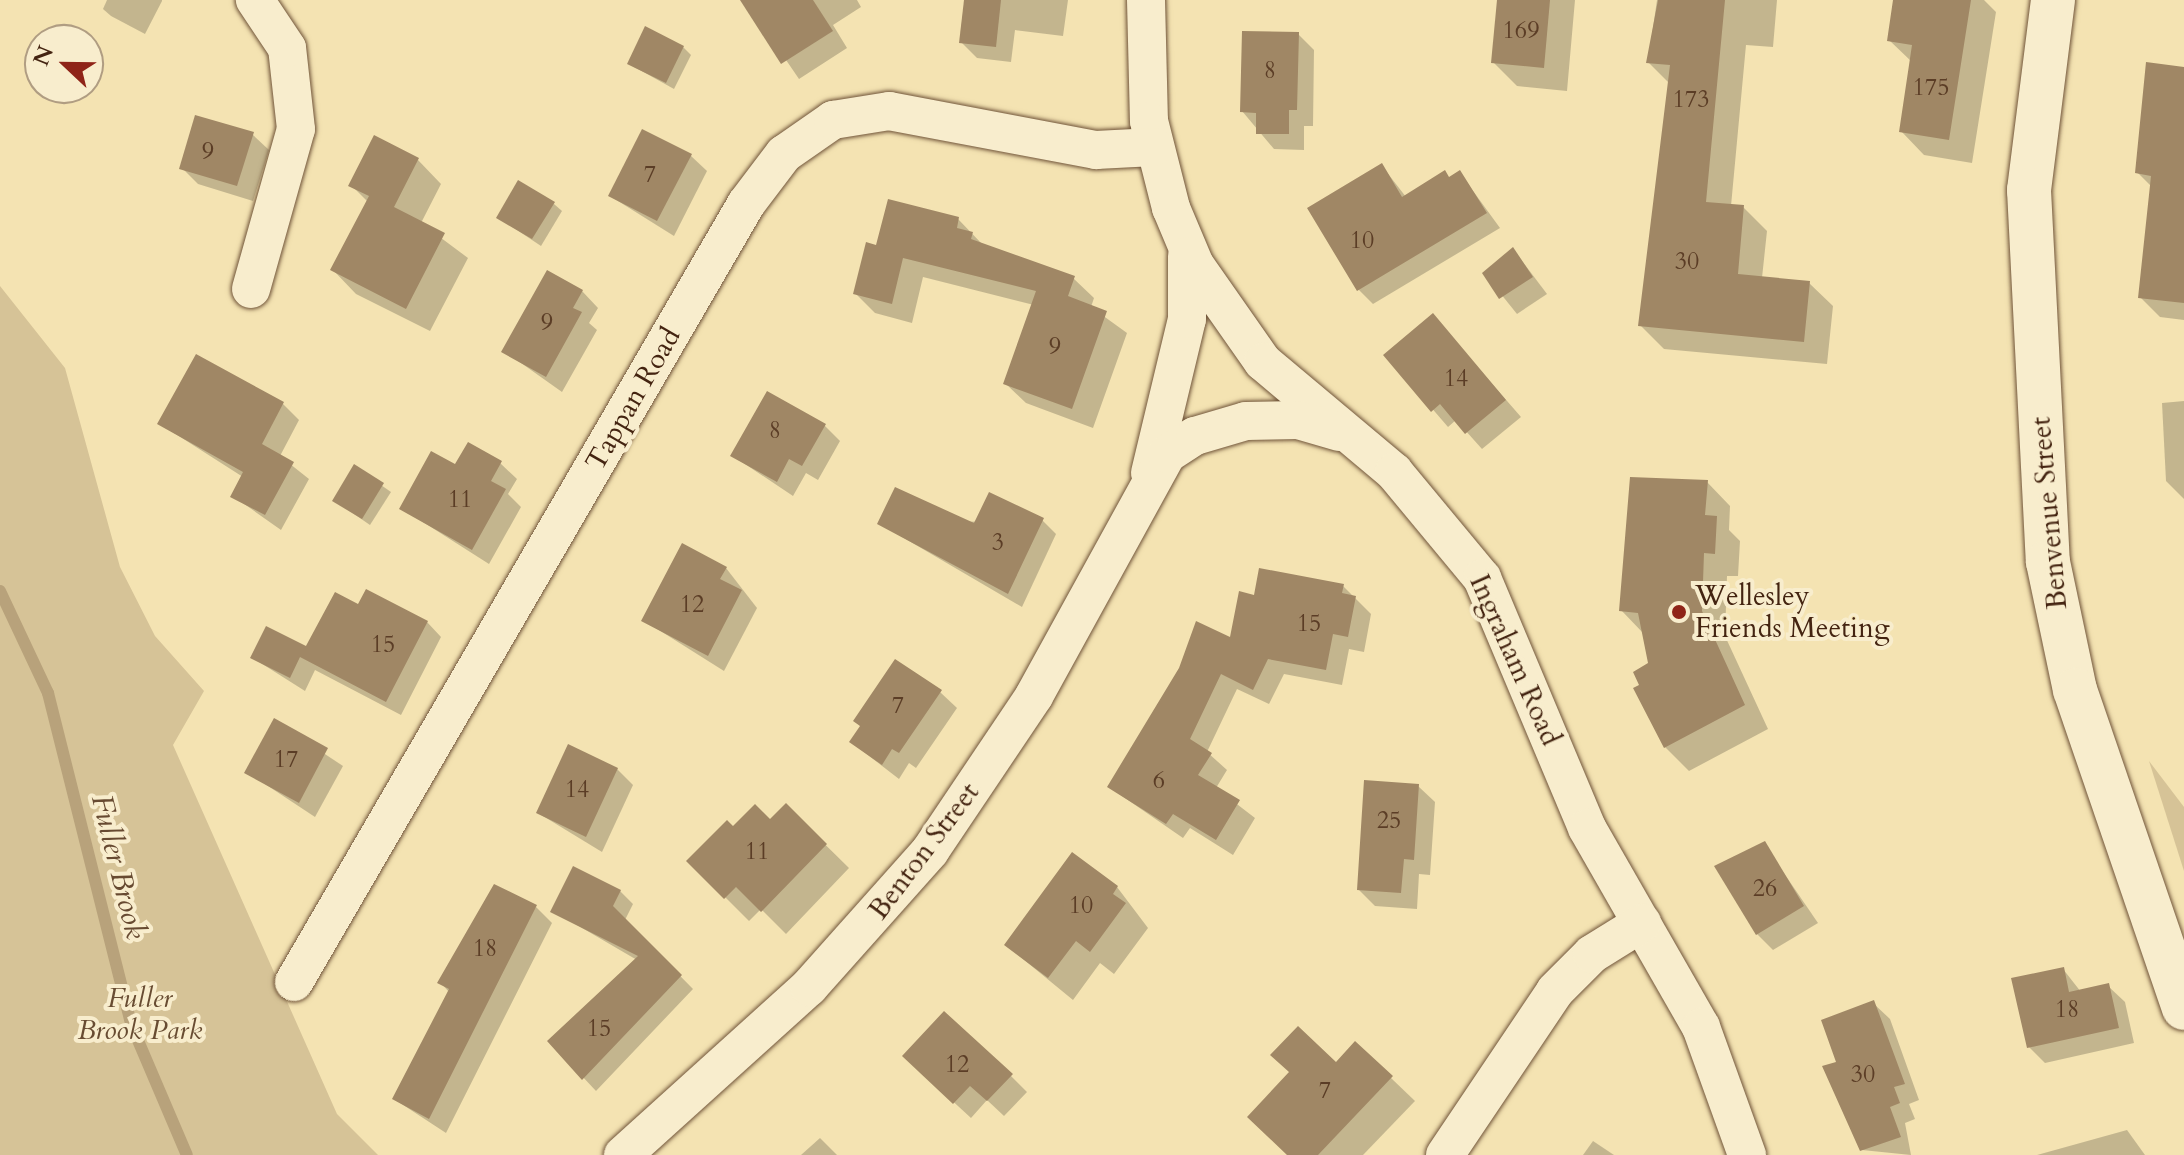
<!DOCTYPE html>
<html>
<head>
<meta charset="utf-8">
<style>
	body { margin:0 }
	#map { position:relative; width:2184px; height:1155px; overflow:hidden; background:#f4e3b2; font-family:Cardo,serif }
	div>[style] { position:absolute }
	.green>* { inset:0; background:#d6c397 }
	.shadow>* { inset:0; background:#0003 }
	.stream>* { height:12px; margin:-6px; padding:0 6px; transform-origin:6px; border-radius:6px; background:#b8a27b }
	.building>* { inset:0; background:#a08765 }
	.roads { filter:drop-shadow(0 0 2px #705439) drop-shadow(0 0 2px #705439) }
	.street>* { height:38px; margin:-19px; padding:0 19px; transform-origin:19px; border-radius:19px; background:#f8edcd }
	.secondary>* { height:44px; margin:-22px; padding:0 22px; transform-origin:22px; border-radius:22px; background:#f8edcd }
	.dots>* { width:22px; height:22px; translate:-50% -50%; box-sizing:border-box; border:4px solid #f8edcd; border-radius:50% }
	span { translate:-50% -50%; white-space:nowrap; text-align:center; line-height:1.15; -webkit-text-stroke:8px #f8edcd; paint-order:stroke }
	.number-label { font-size:24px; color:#5b3d26 }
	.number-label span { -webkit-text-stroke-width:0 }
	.street-label { font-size:28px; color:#442411 }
	.poi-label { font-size:28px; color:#442411 }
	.left { translate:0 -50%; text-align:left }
	.park-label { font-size:28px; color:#684c32; font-style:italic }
	.water-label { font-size:30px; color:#674a31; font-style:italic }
	.north { position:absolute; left:24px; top:24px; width:80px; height:80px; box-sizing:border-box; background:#f8edcd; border:2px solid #b09d82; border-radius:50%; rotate:292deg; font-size:22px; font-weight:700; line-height:32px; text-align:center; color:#442411 }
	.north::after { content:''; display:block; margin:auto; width:28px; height:36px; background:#8f2418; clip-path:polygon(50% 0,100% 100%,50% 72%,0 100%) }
</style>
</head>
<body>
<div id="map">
	<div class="green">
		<div style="clip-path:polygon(0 286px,65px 368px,120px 567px,155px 636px,204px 691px,173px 745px,337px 1114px,378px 1155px,0 1155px)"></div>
		<div style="clip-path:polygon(2149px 761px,2184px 807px,2184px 871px)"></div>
	</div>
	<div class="shadow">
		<div style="clip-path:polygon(107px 0,162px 0,162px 1px,145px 34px,111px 16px,103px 9px)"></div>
		<div style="clip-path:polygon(745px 0,857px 0,861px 7px,833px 25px,847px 48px,799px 79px)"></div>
		<div style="clip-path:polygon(966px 0,1068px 0,1063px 36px,1015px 30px,1011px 62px,977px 58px,961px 42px)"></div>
		<div style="clip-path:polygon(1499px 0,1595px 0,1575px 0,1567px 91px,1517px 86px,1493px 62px)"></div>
		<div style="clip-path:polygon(1657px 0,1777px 0,1773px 47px,1746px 45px,1731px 206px,1743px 207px,1767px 231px,1762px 278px,1809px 283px,1833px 306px,1827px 364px,1664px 349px,1640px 325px,1670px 84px,1648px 62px)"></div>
		<div style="clip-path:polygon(1895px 0,1984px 0,1996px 12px,1972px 163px,1924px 155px,1901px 131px,1912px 62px,1889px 40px)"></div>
		<div style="clip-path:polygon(1298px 34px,1314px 50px,1313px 126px,1304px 126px,1304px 150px,1274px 149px,1242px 111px)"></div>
		<div style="clip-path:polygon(683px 47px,691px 55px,674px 89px,629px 64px)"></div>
		<div style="clip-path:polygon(2184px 69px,2184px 320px,2160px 317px,2140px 297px,2152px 187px,2137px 172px)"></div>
		<div style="clip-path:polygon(252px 134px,269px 150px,253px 201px,198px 184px,182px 168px)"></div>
		<div style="clip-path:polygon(690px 155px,707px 171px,674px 236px,610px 196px)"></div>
		<div style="clip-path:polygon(418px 160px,441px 184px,421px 223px,468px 258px,430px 331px,356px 294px,333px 270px,368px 202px,351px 185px)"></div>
		<div style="clip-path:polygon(1382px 166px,1406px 197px,1460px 173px,1500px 228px,1373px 304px,1359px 290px)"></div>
		<div style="clip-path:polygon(554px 204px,562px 211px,541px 246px,499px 218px)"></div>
		<div style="clip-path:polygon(958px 219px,983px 245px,1073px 278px,1094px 298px,1091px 307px,1127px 333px,1093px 428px,1026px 403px,1005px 383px,1034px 305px,923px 277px,912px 323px,875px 313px,855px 293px,877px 247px)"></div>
		<div style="clip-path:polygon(1513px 249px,1547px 294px,1517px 314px,1484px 273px)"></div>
		<div style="clip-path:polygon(582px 291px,598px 308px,589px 323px,597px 330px,562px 392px,504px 351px)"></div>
		<div style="clip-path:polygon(1433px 316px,1521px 417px,1482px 449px,1456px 420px,1448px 427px,1386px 355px)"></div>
		<div style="clip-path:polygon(2184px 401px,2184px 499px,2166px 481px,2162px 403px)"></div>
		<div style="clip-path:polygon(283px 404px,299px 420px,280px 456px,309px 479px,281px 530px,233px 496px,243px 477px,160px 424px)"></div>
		<div style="clip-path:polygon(824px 425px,840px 441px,818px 480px,806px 473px,793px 496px,733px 456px)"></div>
		<div style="clip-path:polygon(500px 463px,517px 479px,508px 494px,521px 507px,489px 564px,401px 508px,456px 467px)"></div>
		<div style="clip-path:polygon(355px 467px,391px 492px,370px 525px,335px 501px)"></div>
		<div style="clip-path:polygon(1707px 482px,1730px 506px,1729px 530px,1740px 541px,1738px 576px,1727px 576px,1725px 636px,1768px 729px,1689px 771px,1665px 747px,1642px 686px,1650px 664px,1644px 634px,1621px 610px)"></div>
		<div style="clip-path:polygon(1042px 520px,1056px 534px,1022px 607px,880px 524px)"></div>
		<div style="clip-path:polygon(726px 568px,757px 608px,724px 671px,643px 620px)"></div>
		<div style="clip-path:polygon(1343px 586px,1371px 614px,1364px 652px,1349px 649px,1342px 685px,1284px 674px,1269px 704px,1237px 689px,1207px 752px,1227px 770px,1216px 788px,1255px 818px,1233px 855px,1190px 828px,1183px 838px,1109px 787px,1231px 640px,1255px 597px)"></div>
		<div style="clip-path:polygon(359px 606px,427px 622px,441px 637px,401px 715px,315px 670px,305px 691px,253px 658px,306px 649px)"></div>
		<div style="clip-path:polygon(940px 692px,957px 708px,916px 768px,909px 763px,899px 779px,851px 742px)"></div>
		<div style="clip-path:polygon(275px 721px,343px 766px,315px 817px,247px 772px)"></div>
		<div style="clip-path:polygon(617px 769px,633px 785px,602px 852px,538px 813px)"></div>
		<div style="clip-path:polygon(1418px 786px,1435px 802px,1430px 875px,1419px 874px,1417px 909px,1375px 906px,1359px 890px)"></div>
		<div style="clip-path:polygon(786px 806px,849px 868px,786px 934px,761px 909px,749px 921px,689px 861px,734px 829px,770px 822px)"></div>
		<div style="clip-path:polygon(1764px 844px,1818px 923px,1773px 950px,1757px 934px)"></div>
		<div style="clip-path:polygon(1117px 887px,1148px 928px,1114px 974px,1100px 963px,1073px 1000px,1006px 945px)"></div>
		<div style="clip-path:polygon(620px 891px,633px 904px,625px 920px,693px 989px,596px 1091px,549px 1041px,637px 960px,553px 911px)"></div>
		<div style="clip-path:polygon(536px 907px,552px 923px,446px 1133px,394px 1099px,449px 992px,440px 982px)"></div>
		<div style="clip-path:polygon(2063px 969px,2081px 992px,2108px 986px,2125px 1002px,2134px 1043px,2045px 1063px,2029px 1047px)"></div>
		<div style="clip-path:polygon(1873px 1003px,1890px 1019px,1919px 1100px,1909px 1104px,1915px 1119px,1905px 1123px,1911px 1155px,1862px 1150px,1839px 1063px)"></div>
		<div style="clip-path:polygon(1336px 1065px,1391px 1078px,1415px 1101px,1363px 1155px,1288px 1155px)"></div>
		<div style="clip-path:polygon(921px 1072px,1011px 1076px,1027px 1092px,1004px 1116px,987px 1100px,971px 1118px)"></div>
		<div style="clip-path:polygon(2127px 1130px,2145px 1155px,2037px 1155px)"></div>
		<div style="clip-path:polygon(820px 1138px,837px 1155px,801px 1155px)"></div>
		<div style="clip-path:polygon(1593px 1141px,1614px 1155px,1583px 1155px)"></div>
	</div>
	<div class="stream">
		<div style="left:0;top:591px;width:113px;rotate:64.8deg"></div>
		<div style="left:48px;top:693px;width:341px;rotate:75.9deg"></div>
		<div style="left:131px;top:1024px;width:142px;rotate:66.9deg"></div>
	</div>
	<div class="building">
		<div style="clip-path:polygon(740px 0,813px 0,833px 31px,781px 64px)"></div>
		<div style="clip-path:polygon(964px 0,1001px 0,996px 47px,959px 43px)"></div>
		<div style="clip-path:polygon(1497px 0,1550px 0,1544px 68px,1491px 63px)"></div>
		<div style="clip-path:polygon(1658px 0,1725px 0,1706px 202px,1744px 205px,1738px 274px,1810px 281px,1804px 342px,1638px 326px,1670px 65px,1646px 63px)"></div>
		<div style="clip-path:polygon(1893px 0,1971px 0,1949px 140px,1899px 132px,1912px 45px,1887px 41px)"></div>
		<div style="clip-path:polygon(645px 26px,684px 46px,666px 83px,627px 64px)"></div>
		<div style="clip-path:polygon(1242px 31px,1299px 32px,1297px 110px,1289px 110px,1289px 134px,1256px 134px,1256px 113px,1240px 112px)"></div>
		<div style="clip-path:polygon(2146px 62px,2184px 67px,2184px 303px,2138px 298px,2151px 176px,2135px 173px)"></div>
		<div style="clip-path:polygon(195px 115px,254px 132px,237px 186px,179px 169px)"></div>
		<div style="clip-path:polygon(642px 129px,692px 154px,657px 221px,608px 196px)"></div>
		<div style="clip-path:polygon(374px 135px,419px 158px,394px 207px,445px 233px,406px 309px,330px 270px,369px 196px,348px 186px)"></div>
		<div style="clip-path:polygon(1382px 163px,1402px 197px,1445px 170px,1449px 177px,1460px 170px,1487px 213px,1357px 291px,1307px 208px)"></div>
		<div style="clip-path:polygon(518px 180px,555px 202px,532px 239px,496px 218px)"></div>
		<div style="clip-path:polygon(888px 199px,959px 217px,957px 228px,973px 232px,971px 239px,1075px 276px,1068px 296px,1107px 311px,1072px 409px,1003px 384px,1036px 291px,903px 258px,892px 304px,853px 294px,866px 242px,876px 245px)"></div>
		<div style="clip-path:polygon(1513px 247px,1533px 277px,1499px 299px,1482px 273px)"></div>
		<div style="clip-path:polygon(547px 270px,583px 290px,573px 308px,582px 312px,546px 377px,501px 352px)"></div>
		<div style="clip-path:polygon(1433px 313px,1506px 400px,1465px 434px,1440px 404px,1431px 412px,1383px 355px)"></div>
		<div style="clip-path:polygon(196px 354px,284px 402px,262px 444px,294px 462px,265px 515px,230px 497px,243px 472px,157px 424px)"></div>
		<div style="clip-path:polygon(767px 391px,826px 424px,802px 466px,789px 459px,777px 482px,730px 456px)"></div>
		<div style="clip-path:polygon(468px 442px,502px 461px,491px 481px,506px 489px,472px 550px,399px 509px,431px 451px,455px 464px)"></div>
		<div style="clip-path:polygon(354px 464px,384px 483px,362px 519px,332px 501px)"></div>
		<div style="clip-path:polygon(1630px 477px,1708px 480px,1705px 515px,1717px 516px,1715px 554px,1704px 553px,1702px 611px,1745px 705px,1664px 748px,1633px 688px,1639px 685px,1633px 672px,1648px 663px,1638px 613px,1619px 611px)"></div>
		<div style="clip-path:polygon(895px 487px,974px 523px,989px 492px,1044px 518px,1008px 594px,877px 524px)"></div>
		<div style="clip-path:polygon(682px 543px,727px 567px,720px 579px,742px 590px,708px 656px,641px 621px)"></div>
		<div style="clip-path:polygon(1259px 568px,1344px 584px,1342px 593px,1356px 596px,1348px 637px,1333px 634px,1326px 670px,1268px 659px,1253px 690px,1221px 674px,1190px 739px,1212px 753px,1198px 775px,1240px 800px,1216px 840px,1173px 814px,1166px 824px,1107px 787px,1179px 668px,1196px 621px,1230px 637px,1239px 591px,1254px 595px)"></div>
		<div style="clip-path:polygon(366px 589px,428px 621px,386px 702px,300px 657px,290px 678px,250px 658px,266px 626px,306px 646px,300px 657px,335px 592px,358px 604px)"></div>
		<div style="clip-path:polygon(895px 659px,942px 690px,899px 753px,892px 749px,882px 765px,849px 742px,860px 726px,853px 721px)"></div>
		<div style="clip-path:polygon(274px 718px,328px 748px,299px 803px,244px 773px)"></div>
		<div style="clip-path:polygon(568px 744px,618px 768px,586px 837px,536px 813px)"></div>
		<div style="clip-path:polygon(1364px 780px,1419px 784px,1414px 860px,1404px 859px,1401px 893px,1357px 890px)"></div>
		<div style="clip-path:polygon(786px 803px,827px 844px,761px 912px,736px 887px,724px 899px,686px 861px,727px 820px,733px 826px,755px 804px,770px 819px)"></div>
		<div style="clip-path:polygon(1765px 841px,1804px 906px,1756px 935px,1714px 866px)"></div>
		<div style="clip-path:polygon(1072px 852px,1118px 886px,1113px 894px,1126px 903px,1090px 952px,1076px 941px,1048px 978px,1004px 945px)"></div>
		<div style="clip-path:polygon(573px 866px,621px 890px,613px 906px,682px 975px,582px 1080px,547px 1041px,638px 956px,550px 912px)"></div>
		<div style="clip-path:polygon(494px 884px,537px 905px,429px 1119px,392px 1099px,449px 989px,437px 983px)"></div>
		<div style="clip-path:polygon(2064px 967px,2069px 992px,2109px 983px,2119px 1028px,2027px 1048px,2011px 978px)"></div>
		<div style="clip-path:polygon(1874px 1000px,1905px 1084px,1894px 1087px,1900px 1103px,1890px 1107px,1901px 1137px,1860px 1151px,1822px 1066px,1836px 1062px,1821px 1020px)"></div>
		<div style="clip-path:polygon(944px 1011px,1013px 1074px,987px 1101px,970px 1086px,953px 1104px,902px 1056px)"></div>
		<div style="clip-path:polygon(1298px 1026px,1336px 1062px,1355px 1041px,1393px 1076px,1318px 1155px,1287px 1155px,1247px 1117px,1289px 1072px,1270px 1055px)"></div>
	</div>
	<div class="roads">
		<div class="street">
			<div style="left:1146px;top:0;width:121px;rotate:88.6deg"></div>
			<div style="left:1149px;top:121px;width:90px;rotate:75.8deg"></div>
			<div style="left:1171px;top:208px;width:62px;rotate:67.2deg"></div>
			<div style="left:1195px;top:265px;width:118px;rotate:55deg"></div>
			<div style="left:1263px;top:362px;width:171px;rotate:40deg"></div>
			<div style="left:1394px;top:472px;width:138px;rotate:50.3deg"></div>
			<div style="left:1482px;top:578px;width:271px;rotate:67.2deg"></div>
			<div style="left:1587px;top:828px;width:229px;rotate:60.2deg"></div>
			<div style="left:1701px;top:1027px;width:136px;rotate:70.2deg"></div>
			<div style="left:251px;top:289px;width:166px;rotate:-74.3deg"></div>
			<div style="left:296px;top:129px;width:81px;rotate:-96.3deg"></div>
			<div style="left:287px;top:48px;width:58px;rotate:-123.7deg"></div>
			<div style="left:1150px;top:473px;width:158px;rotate:-76.5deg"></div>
			<div style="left:1187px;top:319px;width:63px;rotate:-90deg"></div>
			<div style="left:294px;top:982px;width:900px;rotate:-59.84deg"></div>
			<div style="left:746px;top:204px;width:63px;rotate:-52.8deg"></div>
			<div style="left:784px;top:154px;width:60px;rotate:-34.8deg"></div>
			<div style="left:833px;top:120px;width:57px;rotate:-9.1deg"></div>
			<div style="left:889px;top:111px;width:211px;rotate:10.7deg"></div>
			<div style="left:1096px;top:150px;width:58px;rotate:-3deg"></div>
			<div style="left:623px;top:1155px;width:251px;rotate:-42.1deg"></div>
			<div style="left:809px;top:987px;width:182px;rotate:-48.3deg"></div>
			<div style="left:930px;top:851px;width:187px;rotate:-56.1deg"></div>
			<div style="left:1034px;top:696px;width:276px;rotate:-61.2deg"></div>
			<div style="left:1167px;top:454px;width:33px;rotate:-33deg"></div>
			<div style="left:1195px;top:436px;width:53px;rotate:-16.4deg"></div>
			<div style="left:1246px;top:421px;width:52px;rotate:-1.1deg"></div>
			<div style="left:1298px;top:420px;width:43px;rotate:16.3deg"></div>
			<div style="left:1445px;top:1155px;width:197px;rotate:-56.1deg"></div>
			<div style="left:1555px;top:991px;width:52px;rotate:-45deg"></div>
			<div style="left:1592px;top:954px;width:59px;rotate:-31.8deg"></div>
		</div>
		<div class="secondary">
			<div style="left:2053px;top:0;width:192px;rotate:97.2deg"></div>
			<div style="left:2029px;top:190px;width:372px;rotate:87.1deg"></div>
			<div style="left:2048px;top:562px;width:131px;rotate:78.1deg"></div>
			<div style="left:2075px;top:690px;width:336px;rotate:71.1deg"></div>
		</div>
	</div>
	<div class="dots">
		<div style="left:1679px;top:612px;background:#8f2418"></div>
	</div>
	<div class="number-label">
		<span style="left:1521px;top:31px">169</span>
		<span style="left:1270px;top:71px">8</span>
		<span style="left:1931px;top:88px">175</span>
		<span style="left:1691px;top:100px">173</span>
		<span style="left:208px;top:152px">9</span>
		<span style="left:650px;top:175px">7</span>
		<span style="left:1362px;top:241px">10</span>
		<span style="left:1687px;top:262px">30</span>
		<span style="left:547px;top:323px">9</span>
		<span style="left:1055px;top:347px">9</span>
		<span style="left:1456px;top:379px">14</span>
		<span style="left:775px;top:431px">8</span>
		<span style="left:460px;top:500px">11</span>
		<span style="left:998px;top:543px">3</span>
		<span style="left:692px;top:605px">12</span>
		<span style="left:1309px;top:624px">15</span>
		<span style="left:383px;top:645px">15</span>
		<span style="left:898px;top:706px">7</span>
		<span style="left:286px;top:760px">17</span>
		<span style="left:1159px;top:781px">6</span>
		<span style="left:577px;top:790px">14</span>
		<span style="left:1389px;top:821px">25</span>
		<span style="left:757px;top:852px">11</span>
		<span style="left:1765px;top:889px">26</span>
		<span style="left:1081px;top:906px">10</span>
		<span style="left:485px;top:949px">18</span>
		<span style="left:2067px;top:1010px">18</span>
		<span style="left:599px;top:1029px">15</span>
		<span style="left:957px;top:1065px">12</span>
		<span style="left:1863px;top:1075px">30</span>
		<span style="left:1325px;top:1091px">7</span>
	</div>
	<div class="street-label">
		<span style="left:633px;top:399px;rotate:-60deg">Tappan Road</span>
		<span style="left:2049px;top:513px;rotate:-95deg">Benvenue Street</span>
		<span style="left:1515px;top:660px;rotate:66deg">Ingraham Road</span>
		<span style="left:924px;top:851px;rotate:-53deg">Benton Street</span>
	</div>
	<div class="poi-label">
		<span class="left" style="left:1695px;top:612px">Wellesley<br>Friends Meeting</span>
	</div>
	<div class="park-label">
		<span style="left:140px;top:1014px">Fuller<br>Brook Park</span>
	</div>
	<div class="water-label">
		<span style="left:118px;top:867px;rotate:76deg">Fuller Brook</span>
	</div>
	<div class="north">N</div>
</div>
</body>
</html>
